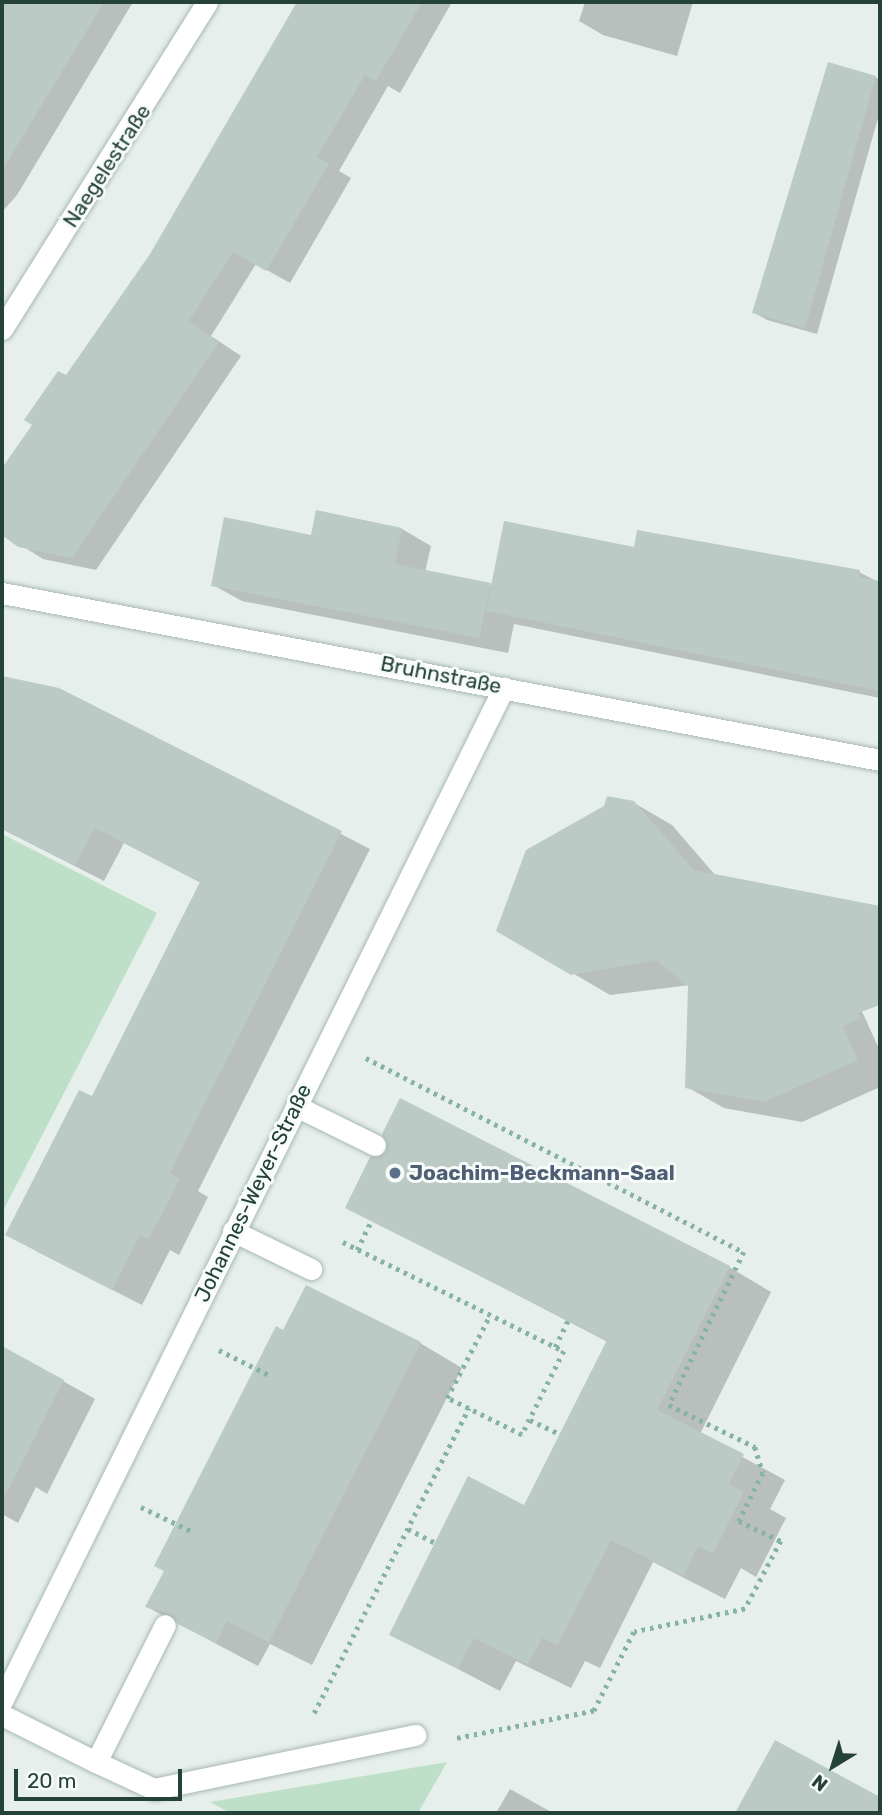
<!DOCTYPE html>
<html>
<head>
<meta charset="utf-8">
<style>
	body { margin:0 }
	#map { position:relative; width:882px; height:1815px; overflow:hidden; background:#e6efeb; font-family:Rubik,sans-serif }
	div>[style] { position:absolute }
	.green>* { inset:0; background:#bfe0c8 }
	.shadow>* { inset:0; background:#0003 }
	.building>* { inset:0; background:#bbcac4 }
	.path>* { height:4.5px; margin-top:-2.25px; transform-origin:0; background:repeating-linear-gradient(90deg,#86b3a5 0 3.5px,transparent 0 8.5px) }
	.roads { filter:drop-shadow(0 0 2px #a8b8b2) drop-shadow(0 0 2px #a8b8b2) }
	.minor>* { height:21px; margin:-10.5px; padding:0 10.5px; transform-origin:10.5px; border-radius:10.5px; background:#fff }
	.dots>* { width:19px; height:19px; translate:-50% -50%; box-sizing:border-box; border:4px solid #f7fbf9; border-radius:50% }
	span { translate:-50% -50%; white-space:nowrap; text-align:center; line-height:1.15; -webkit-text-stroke:6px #f7fbf9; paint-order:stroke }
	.street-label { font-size:21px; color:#24423a }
	.service-label { font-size:21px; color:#4e5e75; font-weight:700 }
	.left { translate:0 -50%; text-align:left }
	.frame { position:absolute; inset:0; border:4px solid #24423a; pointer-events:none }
	.north { position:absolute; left:798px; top:1731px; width:70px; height:70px; -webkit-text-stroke:5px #f7fbf9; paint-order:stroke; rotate:218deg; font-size:19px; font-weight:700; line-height:28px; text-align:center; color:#24423a }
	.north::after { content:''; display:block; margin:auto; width:24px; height:32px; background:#24423a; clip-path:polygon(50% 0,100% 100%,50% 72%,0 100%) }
	.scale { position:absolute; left:14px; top:1769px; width:168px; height:32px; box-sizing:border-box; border:4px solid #24423a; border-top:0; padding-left:9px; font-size:21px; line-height:24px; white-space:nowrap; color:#24423a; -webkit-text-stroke:5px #f7fbf9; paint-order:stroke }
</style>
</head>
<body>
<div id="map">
	<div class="green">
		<div style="clip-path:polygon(2px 834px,157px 913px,2px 1213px)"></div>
		<div style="clip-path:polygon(447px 1762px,418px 1813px,230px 1813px,210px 1802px)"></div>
	</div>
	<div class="shadow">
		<div style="clip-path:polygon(2px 2px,133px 2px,17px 195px,2px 212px)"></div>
		<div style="clip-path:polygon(299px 2px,452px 2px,400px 93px,388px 86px,339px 171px,351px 178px,290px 283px,256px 264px,211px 336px,241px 356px,96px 570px,43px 559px,2px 533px,2px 472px,175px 218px)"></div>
		<div style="clip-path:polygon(585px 2px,693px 2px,677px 56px,603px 35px,579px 21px)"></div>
		<div style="clip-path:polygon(875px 77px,880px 80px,880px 111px,817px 334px,767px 320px,755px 313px)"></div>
		<div style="clip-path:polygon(317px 512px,402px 529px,431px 546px,425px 572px,493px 586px,635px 549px,859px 572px,880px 583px,880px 698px,514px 624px,508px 653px,242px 601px,213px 585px,312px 537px)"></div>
		<div style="clip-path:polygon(27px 683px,59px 689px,370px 849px,198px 1191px,208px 1197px,179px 1255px,170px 1250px,142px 1305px,36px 1251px,93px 1098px,201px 883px,124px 843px,104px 881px,2px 829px,2px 733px)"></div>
		<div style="clip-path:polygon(634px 803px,672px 825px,716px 876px,880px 908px,880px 996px,844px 972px,880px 1051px,880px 1087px,802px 1122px,724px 1108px,687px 1087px,690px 985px,610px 995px,499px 930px)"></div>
		<div style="clip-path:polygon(347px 1207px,729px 1267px,771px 1292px,700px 1434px,785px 1480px,770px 1509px,786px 1518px,756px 1577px,741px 1568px,725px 1599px,653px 1562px,600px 1668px,585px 1661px,571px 1688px,516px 1661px,500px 1691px,391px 1634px,525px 1507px,608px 1342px)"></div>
		<div style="clip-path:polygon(284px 1332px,420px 1343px,462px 1368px,312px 1665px,270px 1644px,258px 1666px,147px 1607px)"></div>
		<div style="clip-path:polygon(2px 1347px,95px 1399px,47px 1494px,36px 1487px,18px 1523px,2px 1514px)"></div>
		<div style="clip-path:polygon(776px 1742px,880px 1799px,880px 1813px,737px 1813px)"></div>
		<div style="clip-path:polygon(510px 1789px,553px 1813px,496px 1813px)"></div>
	</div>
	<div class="building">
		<div style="clip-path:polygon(2px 2px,104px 2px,2px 171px)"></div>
		<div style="clip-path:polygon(297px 2px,422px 2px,376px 81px,365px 75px,317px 157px,329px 164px,266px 271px,233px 252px,189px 321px,219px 342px,72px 558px,18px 547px,2px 535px,2px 468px,32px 425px,24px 420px,58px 371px,66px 375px,150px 254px)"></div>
		<div style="clip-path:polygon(828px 62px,876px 76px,805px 328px,752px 313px)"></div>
		<div style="clip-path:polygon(316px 510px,402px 528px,395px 564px,491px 583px,479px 638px,211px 586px,224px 517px,311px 535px)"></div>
		<div style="clip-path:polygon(504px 521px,634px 547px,637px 530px,860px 570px,859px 577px,880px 581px,880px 691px,486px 611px)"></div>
		<div style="clip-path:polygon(2px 676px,59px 688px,342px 831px,170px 1173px,180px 1179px,149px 1239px,140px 1235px,112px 1290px,5px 1235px,79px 1090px,92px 1096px,200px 882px,95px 828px,75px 866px,2px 829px)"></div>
		<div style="clip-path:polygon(607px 796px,634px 801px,694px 870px,880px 906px,880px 1005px,858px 1013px,860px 1018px,843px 1027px,858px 1060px,764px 1102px,685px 1088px,688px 986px,656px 960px,571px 975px,496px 931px,526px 850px,604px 806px)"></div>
		<div style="clip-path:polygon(400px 1098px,730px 1266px,657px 1410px,744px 1454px,729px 1484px,744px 1492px,713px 1554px,698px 1546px,683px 1576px,611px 1540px,558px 1645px,542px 1638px,528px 1665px,474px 1638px,458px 1669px,389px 1635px,468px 1476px,524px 1505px,607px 1340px,345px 1208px,370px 1157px,386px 1151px,382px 1134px)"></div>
		<div style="clip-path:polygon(306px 1285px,421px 1342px,269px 1642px,227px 1621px,216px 1643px,178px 1624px,171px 1614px,145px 1607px,164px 1571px,154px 1566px,276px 1326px,283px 1330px)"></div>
		<div style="clip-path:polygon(2px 1346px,64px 1380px,2px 1502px)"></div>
		<div style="clip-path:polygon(775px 1740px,880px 1797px,880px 1813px,735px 1813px)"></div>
	</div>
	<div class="path">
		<div style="left:366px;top:1058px;width:425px;rotate:27.2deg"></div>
		<div style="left:744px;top:1252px;width:170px;rotate:116.1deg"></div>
		<div style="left:669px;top:1405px;width:96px;rotate:26deg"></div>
		<div style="left:755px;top:1447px;width:27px;rotate:73deg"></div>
		<div style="left:763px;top:1473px;width:54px;rotate:116.6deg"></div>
		<div style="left:739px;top:1521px;width:47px;rotate:25.5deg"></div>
		<div style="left:781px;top:1541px;width:77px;rotate:117.9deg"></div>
		<div style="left:745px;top:1609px;width:113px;rotate:168.3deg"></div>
		<div style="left:634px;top:1632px;width:89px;rotate:116.9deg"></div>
		<div style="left:594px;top:1711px;width:143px;rotate:168.7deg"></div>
		<div style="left:343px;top:1242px;width:246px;rotate:26.3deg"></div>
		<div style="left:564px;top:1351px;width:94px;rotate:116.6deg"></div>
		<div style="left:522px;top:1435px;width:84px;rotate:-153.7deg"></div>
		<div style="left:447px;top:1398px;width:93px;rotate:-62.6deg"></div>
		<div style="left:357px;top:1250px;width:32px;rotate:-64deg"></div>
		<div style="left:555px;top:1347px;width:30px;rotate:-64deg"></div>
		<div style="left:219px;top:1350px;width:56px;rotate:26.6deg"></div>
		<div style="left:530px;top:1420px;width:33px;rotate:25deg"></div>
		<div style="left:141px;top:1507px;width:55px;rotate:25.6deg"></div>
		<div style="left:408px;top:1529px;width:30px;rotate:27deg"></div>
		<div style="left:314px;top:1713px;width:342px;rotate:-63.1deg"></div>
	</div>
	<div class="roads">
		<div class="minor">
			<div style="left:2px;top:329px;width:386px;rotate:-57.9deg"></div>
			<div style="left:2px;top:593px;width:894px;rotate:10.77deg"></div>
			<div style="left:296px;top:1106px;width:88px;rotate:26.3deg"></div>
			<div style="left:233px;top:1231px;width:87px;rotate:26deg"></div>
			<div style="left:2px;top:1701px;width:1131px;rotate:-63.66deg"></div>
			<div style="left:2px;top:1715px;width:105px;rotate:26.6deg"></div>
			<div style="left:96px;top:1762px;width:153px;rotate:-63.3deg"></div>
			<div style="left:96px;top:1762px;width:64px;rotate:25deg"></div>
			<div style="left:154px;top:1789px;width:267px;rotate:-11.7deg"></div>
		</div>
	</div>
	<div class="dots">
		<div style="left:395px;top:1173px;background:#5c6f8a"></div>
	</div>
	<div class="street-label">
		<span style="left:107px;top:166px;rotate:-57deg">Naegelestraße</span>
		<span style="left:441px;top:675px;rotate:11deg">Bruhnstraße</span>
		<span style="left:253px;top:1193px;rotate:-64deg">Johannes-Weyer-Straße</span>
	</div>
	<div class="service-label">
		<span class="left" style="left:409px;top:1173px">Joachim-Beckmann-Saal</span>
	</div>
	<div class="frame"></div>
	<div class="north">N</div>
	<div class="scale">20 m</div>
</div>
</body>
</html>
